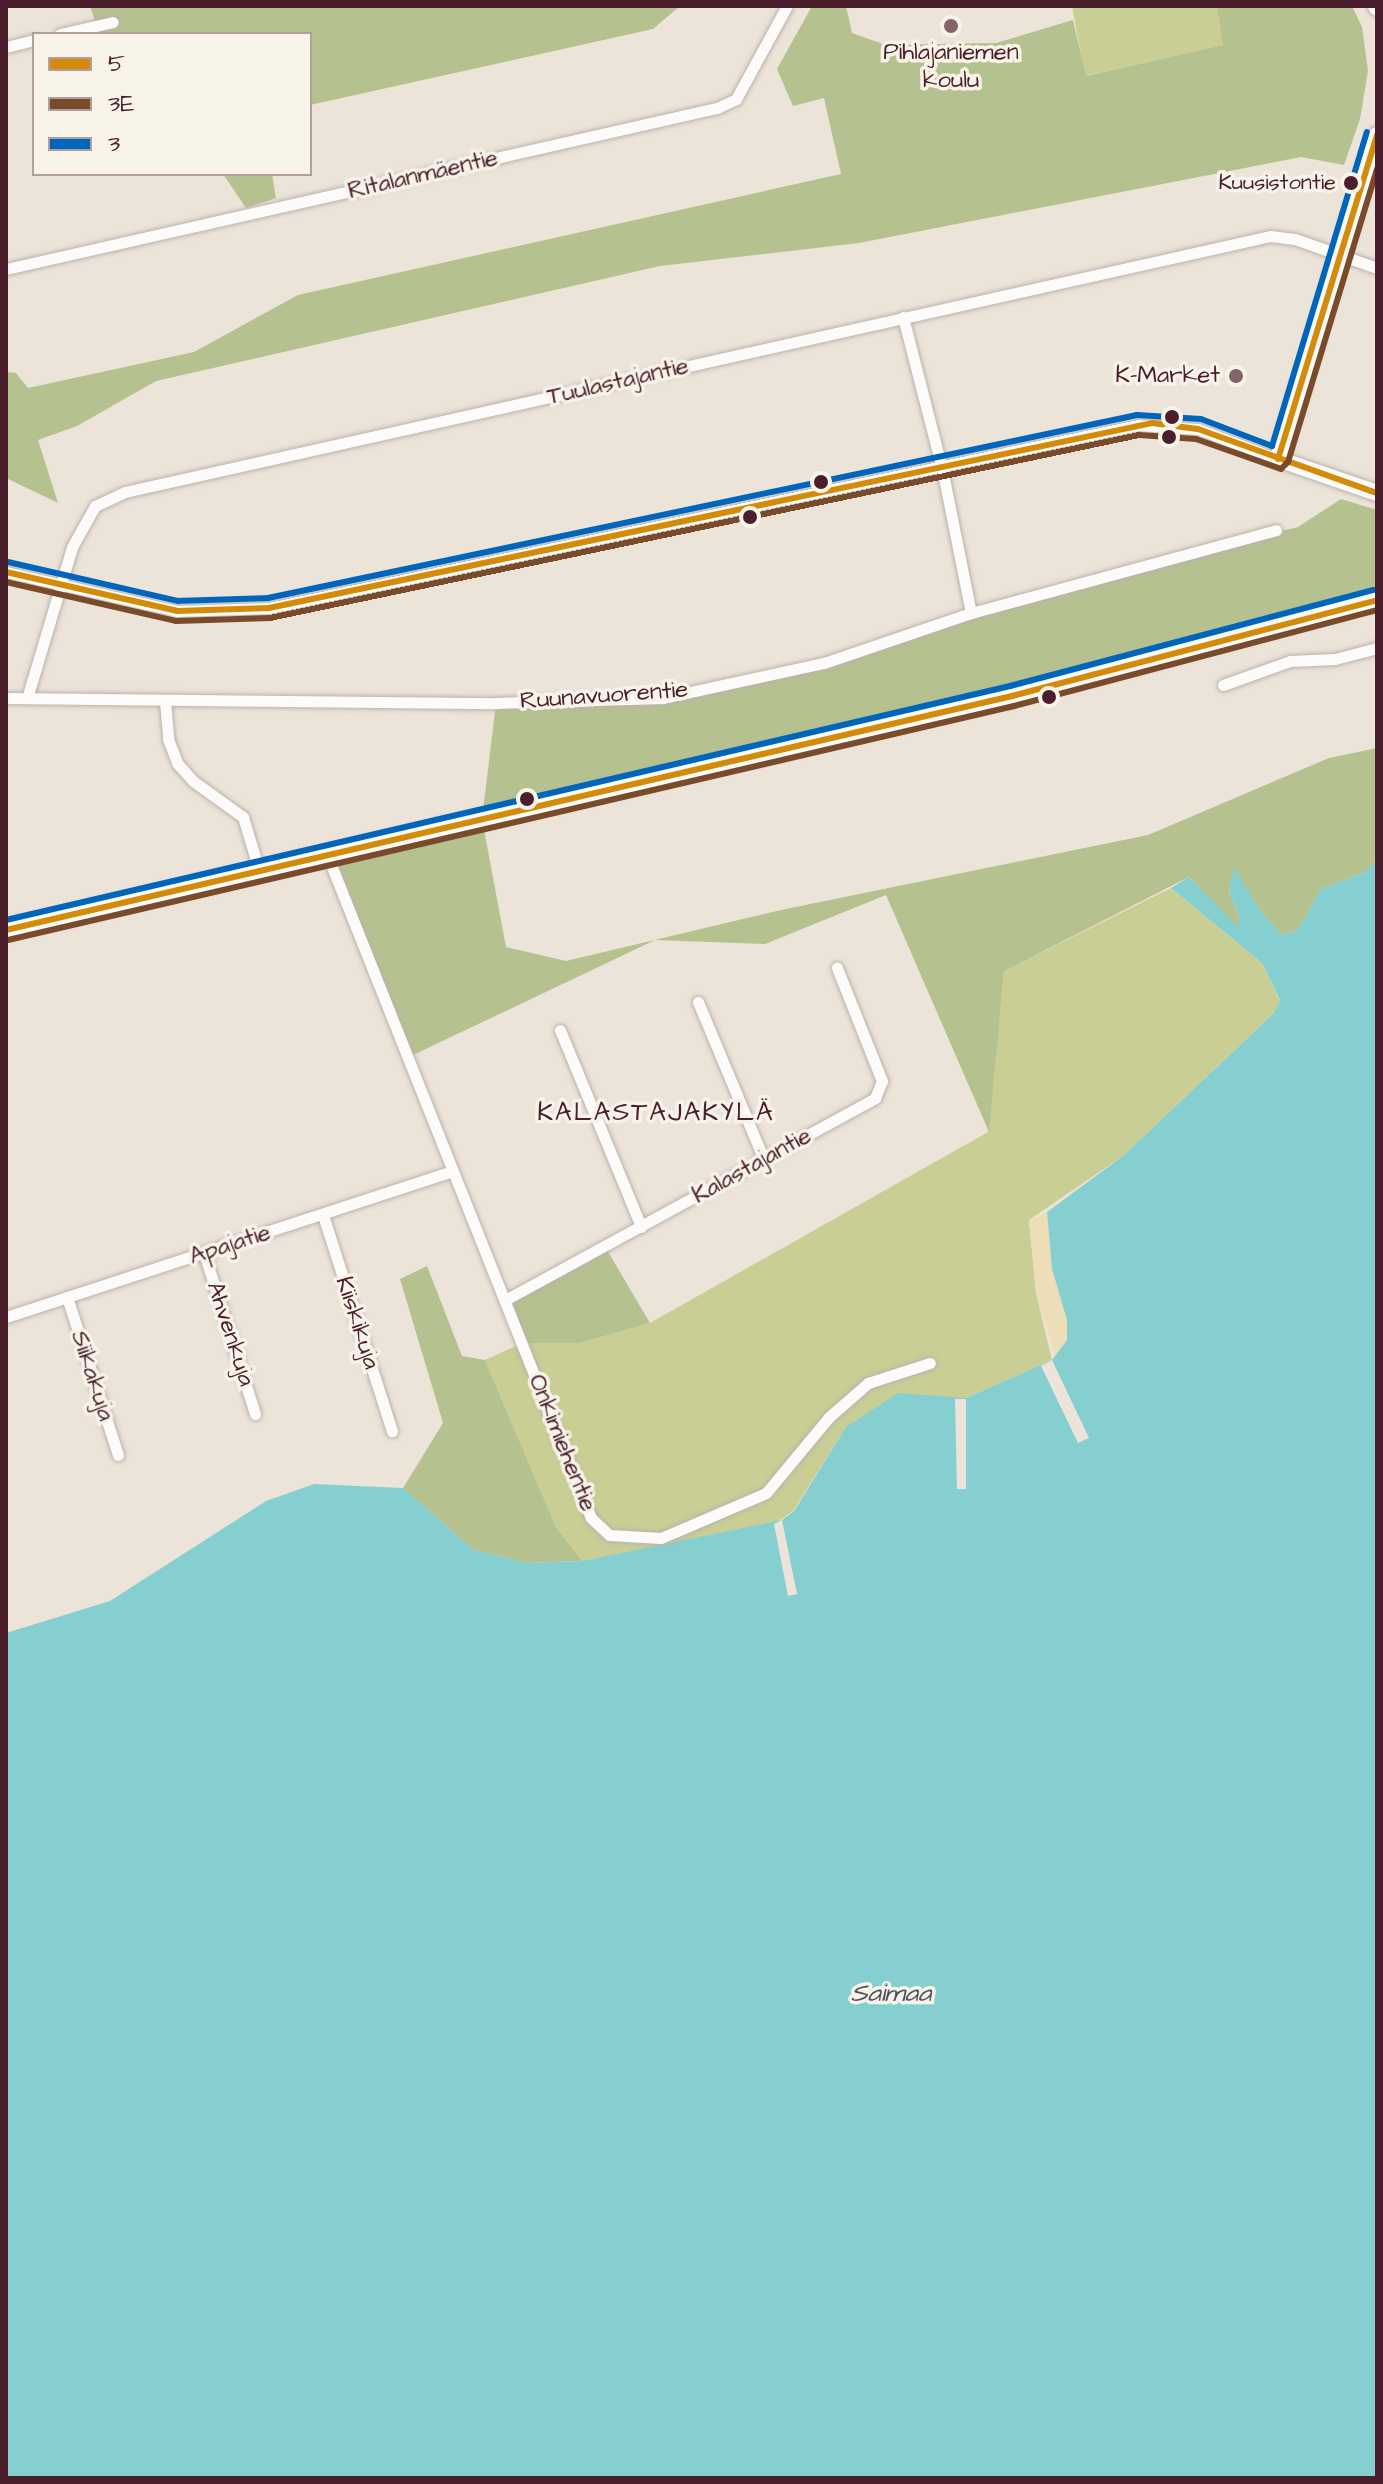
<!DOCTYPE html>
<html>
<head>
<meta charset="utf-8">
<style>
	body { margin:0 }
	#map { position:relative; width:1383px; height:2484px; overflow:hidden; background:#ece4d8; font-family:"Architects Daughter",sans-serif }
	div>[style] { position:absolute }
	.green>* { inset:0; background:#c9ce95 }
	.forest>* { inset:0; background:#b6c190 }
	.sand>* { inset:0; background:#eddeb8 }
	.water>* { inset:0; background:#85cfd1 }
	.pier>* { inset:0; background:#ece4d8 }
	.roads { filter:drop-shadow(0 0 2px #bcb2ad) drop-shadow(0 0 2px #bcb2ad) }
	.street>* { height:11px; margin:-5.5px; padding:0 5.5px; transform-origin:5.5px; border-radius:5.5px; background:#fcfbf9 }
	.secondary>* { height:16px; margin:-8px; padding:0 8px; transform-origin:8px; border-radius:8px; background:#fcfbf9 }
	.bus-1>* { height:6px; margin:-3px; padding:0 3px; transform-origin:3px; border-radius:3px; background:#d48b09 }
	.bus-2>* { height:6px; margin:-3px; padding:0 3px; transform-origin:3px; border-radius:3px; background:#7a4b2a }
	.bus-3>* { height:6px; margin:-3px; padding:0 3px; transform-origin:3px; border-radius:3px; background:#0065bd }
	.dots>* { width:22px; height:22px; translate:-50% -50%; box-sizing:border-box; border:4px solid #f7f3e8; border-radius:50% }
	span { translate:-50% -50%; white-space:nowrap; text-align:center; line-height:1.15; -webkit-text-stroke:7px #f7f3e8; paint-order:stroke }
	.bus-label { font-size:22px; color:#4a1f2b }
	.right { translate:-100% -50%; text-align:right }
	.poi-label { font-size:24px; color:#4a1f2b }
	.street-label { font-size:24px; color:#4a1f2b }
	.neighbourhood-label { font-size:26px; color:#4a1f2b; letter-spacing:2px }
	.water-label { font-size:26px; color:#4e515c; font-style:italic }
	.frame { position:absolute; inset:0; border:8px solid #4a1f2b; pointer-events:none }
	.legend { position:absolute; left:32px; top:32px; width:280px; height:144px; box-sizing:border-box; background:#f7f3e8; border:2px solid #b29e9c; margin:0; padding:10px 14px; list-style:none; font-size:24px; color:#4a1f2b }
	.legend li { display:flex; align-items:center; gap:16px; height:40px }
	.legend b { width:40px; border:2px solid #b29e9c }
</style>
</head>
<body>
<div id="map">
	<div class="green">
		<div style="clip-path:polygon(1072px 6px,1217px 6px,1224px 45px,1085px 76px)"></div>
		<div style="clip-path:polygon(1171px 888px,1262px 963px,1280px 1001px,1274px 1013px,1123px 1156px,1029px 1220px,1036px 1293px,1052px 1360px,966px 1398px,846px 1427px,793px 1511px,774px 1524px,582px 1561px,556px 1527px,485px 1360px,522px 1343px,580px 1343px,650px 1323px,988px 1132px,1004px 971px)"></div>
	</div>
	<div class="forest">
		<div style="clip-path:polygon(90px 6px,680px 6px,653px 29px,310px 105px,310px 34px,99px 34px)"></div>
		<div style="clip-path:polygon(812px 6px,846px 6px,852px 33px,886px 45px,996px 43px,1073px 20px,1086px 76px,1223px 45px,1217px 6px,1352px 6px,1362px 27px,1368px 71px,1360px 119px,1344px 165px,1301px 157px,859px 243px,660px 266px,156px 381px,77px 426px,38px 440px,58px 503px,6px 478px,6px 372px,16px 373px,28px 388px,194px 352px,298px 295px,841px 174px,824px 98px,793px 106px,777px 69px)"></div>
		<div style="clip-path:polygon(223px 174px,272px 174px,276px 198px,246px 208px)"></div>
		<div style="clip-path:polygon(1341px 499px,1377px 510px,1377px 600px,482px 819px,506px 947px,566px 961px,781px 910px,1148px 835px,1329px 758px,1377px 748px,1377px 859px,1365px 872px,1321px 889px,1297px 931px,1283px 935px,1264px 916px,1234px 869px,1229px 891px,1240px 920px,1237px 927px,1189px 877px,1004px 971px,989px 1132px,886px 895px,765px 944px,655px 940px,411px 1056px,328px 857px,482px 819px,496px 703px,663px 698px,824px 663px,1167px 559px,1298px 527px)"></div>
		<div style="clip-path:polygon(604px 1245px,650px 1323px,580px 1343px,522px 1343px,505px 1300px)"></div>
		<div style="clip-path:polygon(427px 1266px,462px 1356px,485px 1360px,556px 1527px,582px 1561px,526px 1563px,472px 1549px,403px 1488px,443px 1423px,400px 1279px)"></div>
	</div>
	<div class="sand">
		<div style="clip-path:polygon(1047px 1212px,1052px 1269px,1067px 1320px,1067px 1340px,1055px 1356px,1036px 1293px,1029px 1220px)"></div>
	</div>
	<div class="water">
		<div style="clip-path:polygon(1377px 859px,1377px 2478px,6px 2478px,6px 1633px,110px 1601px,266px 1501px,314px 1484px,403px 1488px,472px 1549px,526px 1563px,582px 1561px,782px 1520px,794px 1511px,846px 1427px,898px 1393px,966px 1398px,1052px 1360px,1067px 1340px,1067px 1320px,1052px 1269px,1047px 1212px,1123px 1156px,1274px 1013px,1280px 1000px,1262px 963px,1171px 888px,1189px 877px,1237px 926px,1240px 920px,1229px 891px,1234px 868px,1264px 916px,1283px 935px,1297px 931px,1321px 889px,1365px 872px)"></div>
	</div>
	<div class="pier">
		<div style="clip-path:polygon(1052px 1360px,1089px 1438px,1078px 1443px,1041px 1366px)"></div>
		<div style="clip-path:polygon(955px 1399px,966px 1399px,966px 1489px,957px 1489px)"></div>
		<div style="clip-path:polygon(782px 1520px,797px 1594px,788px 1596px,774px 1524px)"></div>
	</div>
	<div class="roads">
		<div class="street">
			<div style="left:60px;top:34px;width:54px;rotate:-12.8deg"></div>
			<div style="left:6px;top:47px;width:29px;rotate:-14deg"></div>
			<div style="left:6px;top:269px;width:729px;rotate:-12.76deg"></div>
			<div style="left:717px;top:108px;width:21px;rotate:-25deg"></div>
			<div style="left:736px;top:99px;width:106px;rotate:-61.3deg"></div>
			<div style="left:903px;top:317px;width:161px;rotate:75.6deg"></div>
			<div style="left:943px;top:473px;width:143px;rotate:78.7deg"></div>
			<div style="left:6px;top:572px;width:175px;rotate:12.8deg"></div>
			<div style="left:177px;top:611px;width:92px;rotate:-1.9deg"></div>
			<div style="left:269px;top:608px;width:888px;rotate:-11.89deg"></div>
			<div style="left:1138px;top:425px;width:60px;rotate:3.8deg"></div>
			<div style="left:1198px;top:429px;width:85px;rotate:20.6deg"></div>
			<div style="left:1223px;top:685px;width:71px;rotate:-19.7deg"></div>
			<div style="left:1290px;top:661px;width:45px;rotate:-2.5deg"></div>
			<div style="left:1335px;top:659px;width:43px;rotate:-14.7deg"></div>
			<div style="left:28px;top:695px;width:154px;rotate:-73.4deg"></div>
			<div style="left:72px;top:547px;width:47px;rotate:-60.7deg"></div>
			<div style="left:95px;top:506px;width:33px;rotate:-25deg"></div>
			<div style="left:125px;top:492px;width:1173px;rotate:-12.6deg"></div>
			<div style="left:1270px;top:236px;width:25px;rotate:7deg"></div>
			<div style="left:1295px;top:239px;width:87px;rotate:19.5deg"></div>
			<div style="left:6px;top:698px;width:490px;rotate:0.6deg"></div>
			<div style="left:496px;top:703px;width:167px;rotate:-1.7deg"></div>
			<div style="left:663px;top:698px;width:165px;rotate:-12.3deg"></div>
			<div style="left:824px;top:663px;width:155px;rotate:-18.8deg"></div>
			<div style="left:971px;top:613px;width:316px;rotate:-15.2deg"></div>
			<div style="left:165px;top:701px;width:38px;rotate:85deg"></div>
			<div style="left:168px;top:739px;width:26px;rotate:69deg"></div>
			<div style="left:177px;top:763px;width:24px;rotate:48deg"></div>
			<div style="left:193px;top:781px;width:62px;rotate:35.8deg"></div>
			<div style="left:243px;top:817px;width:55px;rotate:73.2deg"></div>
			<div style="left:328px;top:857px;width:711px;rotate:68.3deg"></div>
			<div style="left:591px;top:1518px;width:25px;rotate:43deg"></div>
			<div style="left:609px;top:1535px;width:52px;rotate:3.3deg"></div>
			<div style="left:661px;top:1538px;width:114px;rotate:-23.2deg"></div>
			<div style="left:766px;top:1493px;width:99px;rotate:-50.3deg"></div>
			<div style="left:829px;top:1417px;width:52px;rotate:-41.1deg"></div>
			<div style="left:868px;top:1383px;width:65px;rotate:-17.9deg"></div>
			<div style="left:698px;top:1002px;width:171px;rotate:67.3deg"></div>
			<div style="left:560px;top:1030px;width:213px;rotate:67.6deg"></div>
			<div style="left:323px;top:1215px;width:227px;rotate:72.3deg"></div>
			<div style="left:204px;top:1253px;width:169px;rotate:72.4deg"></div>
			<div style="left:67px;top:1297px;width:166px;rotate:72.1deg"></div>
			<div style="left:505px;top:1300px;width:422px;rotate:-28.6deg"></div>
			<div style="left:875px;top:1098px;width:18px;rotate:-68deg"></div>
			<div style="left:882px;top:1081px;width:122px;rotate:-111.7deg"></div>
			<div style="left:6px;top:1317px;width:470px;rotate:-18.1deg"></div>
		</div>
		<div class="secondary">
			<div style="left:1376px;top:6px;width:2px;rotate:63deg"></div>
			<div style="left:1377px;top:135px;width:339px;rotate:107deg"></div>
			<div style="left:1278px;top:459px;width:105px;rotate:19deg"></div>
			<div style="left:6px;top:930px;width:1033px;rotate:-13.09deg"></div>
			<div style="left:1012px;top:696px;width:377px;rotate:-14.7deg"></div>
		</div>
	</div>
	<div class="bus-1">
		<div style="left:1278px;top:459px;width:339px;rotate:-73deg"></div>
		<div style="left:6px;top:572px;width:175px;rotate:12.8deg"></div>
		<div style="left:177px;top:611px;width:92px;rotate:-1.9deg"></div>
		<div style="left:269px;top:608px;width:902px;rotate:-11.83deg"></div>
		<div style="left:1152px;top:423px;width:46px;rotate:7.4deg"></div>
		<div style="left:1198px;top:429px;width:190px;rotate:19.7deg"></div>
		<div style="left:6px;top:930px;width:1033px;rotate:-13.09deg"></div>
		<div style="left:1012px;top:696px;width:377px;rotate:-14.7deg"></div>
	</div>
	<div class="bus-2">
		<div style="left:6px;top:582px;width:174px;rotate:12.9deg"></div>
		<div style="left:176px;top:621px;width:94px;rotate:-1.8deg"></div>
		<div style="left:270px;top:618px;width:888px;rotate:-11.89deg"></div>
		<div style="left:1139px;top:435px;width:57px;rotate:4deg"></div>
		<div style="left:1196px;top:439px;width:90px;rotate:19.4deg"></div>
		<div style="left:1281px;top:469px;width:10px;rotate:-45deg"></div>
		<div style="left:1288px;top:462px;width:306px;rotate:-73.1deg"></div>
		<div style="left:8px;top:940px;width:1033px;rotate:-13.09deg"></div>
		<div style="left:1014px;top:706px;width:375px;rotate:-14.8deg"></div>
	</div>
	<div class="bus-3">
		<div style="left:8px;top:562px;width:174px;rotate:12.9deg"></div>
		<div style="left:178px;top:601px;width:90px;rotate:-1.9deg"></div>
		<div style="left:268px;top:598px;width:888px;rotate:-11.89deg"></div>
		<div style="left:1137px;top:415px;width:64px;rotate:3.6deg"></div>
		<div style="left:1201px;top:419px;width:76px;rotate:20.8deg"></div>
		<div style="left:1272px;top:446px;width:328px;rotate:-73.2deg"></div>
		<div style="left:6px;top:920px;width:1031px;rotate:-13.12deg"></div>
		<div style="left:1010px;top:686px;width:376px;rotate:-14.8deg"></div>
	</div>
	<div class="dots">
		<div style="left:951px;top:26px;background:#836468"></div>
		<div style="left:1351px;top:183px;background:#4a1f2b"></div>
		<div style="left:1236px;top:376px;background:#836468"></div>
		<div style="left:1172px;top:417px;background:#4a1f2b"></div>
		<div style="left:1169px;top:437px;background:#4a1f2b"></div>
		<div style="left:821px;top:482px;background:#4a1f2b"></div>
		<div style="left:750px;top:517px;background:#4a1f2b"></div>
		<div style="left:1049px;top:697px;background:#4a1f2b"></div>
		<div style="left:527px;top:799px;background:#4a1f2b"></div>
	</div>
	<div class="bus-label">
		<span class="right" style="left:1336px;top:183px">Kuusistontie</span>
	</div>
	<div class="poi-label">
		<span style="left:951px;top:67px">Pihlajaniemen<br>koulu</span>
		<span class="right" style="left:1220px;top:376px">K-Market</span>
	</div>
	<div class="street-label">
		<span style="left:423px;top:175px;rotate:-13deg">Ritalanmäentie</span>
		<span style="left:618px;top:382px;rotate:-13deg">Tuulastajantie</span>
		<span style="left:604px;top:696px;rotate:-4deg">Ruunavuorentie</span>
		<span style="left:752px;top:1166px;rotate:-29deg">Kalastajantie</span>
		<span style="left:230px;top:1245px;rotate:-18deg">Apajatie</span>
		<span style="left:357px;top:1323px;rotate:72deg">Kiiskikuja</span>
		<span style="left:230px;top:1334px;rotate:72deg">Ahvenkuja</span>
		<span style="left:92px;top:1376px;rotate:72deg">Siikakuja</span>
		<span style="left:562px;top:1443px;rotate:68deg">Onkimiehentie</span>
	</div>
	<div class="neighbourhood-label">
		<span style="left:656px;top:1113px">KALASTAJAKYLÄ</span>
	</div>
	<div class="water-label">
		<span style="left:891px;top:1994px">Saimaa</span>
	</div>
	<div class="frame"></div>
	<ul class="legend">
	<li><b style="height:10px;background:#d48b09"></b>5</li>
	<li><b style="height:10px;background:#7a4b2a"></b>3E</li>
	<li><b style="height:10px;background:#0065bd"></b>3</li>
	</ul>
</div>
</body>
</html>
